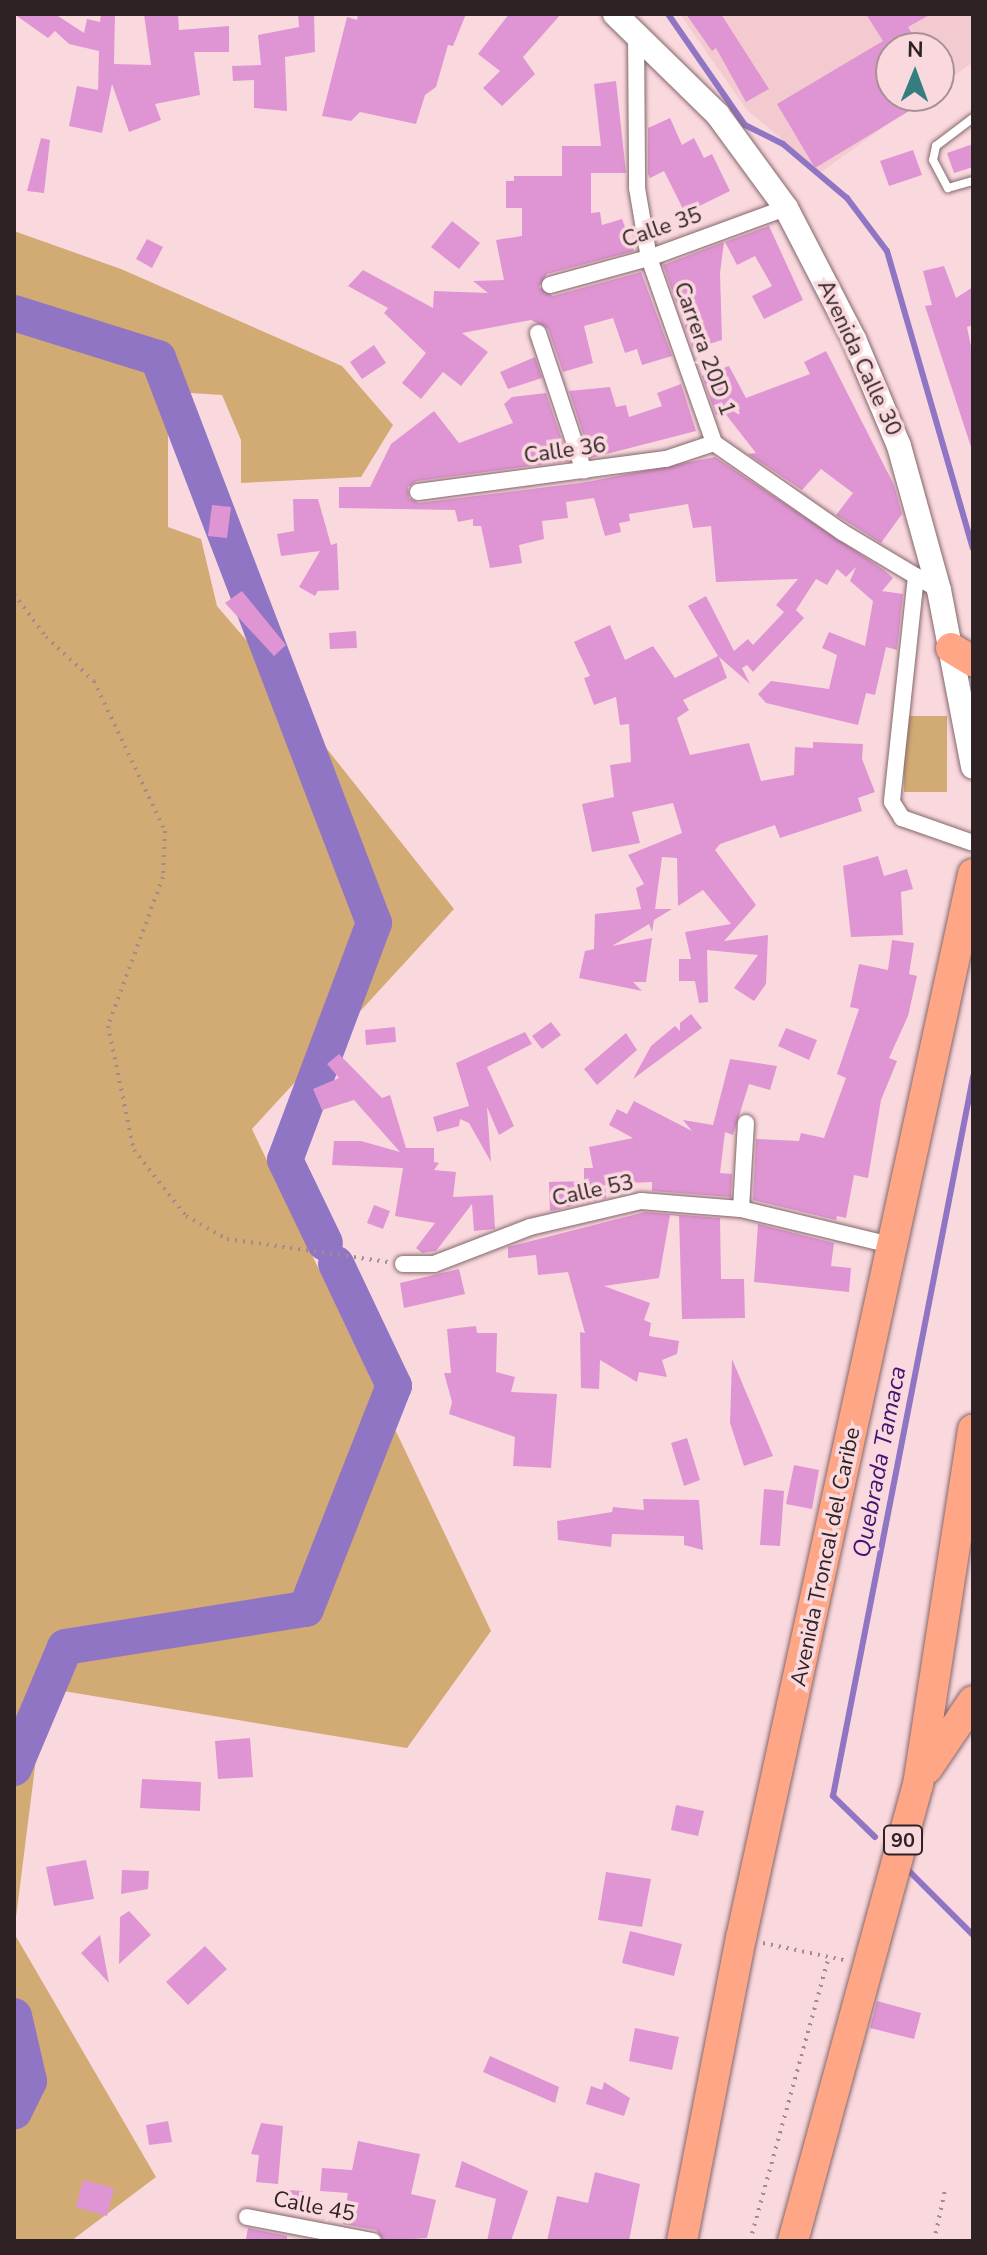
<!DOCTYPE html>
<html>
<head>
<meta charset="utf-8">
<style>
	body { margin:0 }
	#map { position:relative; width:987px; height:2255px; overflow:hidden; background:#fad9de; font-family:"Nunito Sans",sans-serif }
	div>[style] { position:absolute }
	.built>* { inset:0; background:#f2cad0 }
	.green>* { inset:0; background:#d2aa73 }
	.stream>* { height:6px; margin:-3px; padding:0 3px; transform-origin:3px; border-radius:3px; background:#9075c4 }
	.river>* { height:36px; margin:-18px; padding:0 18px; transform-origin:18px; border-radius:18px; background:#9075c4 }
	.building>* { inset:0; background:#df95d3 }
	.path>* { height:4px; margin-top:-2px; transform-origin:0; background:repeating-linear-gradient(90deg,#a28a8d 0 2px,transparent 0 8px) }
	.roads { filter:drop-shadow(0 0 2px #83676b) drop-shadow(0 0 2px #83676b) }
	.lane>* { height:8px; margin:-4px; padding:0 4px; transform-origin:4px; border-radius:4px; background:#fff }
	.street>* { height:16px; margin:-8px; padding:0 8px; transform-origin:8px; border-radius:8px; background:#fff }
	.secondary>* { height:24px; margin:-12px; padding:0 12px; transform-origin:12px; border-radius:12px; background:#fff }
	.highway>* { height:30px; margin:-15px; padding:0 15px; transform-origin:15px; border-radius:15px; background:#fea685 }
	span { translate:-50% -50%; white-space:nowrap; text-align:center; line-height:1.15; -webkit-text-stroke:7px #fad9de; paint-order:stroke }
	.shield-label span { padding:2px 6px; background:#fad9de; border:2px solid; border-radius:6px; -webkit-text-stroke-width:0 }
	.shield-label { font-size:20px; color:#2e2224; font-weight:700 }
	.street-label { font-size:22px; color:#2e2224 }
	.water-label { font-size:24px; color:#401473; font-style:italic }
	.frame { position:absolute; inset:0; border:16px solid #2e2224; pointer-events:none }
	.north { position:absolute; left:875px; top:32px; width:80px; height:80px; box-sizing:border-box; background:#fad9de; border:2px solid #a89094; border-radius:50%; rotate:1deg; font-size:22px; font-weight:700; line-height:32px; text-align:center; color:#2e2224 }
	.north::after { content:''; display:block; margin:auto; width:28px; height:36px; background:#357e7f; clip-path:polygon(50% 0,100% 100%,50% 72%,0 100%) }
</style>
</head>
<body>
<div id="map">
	<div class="built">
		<div style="clip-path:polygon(680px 14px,973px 14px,973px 62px,939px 87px,939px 48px,891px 48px,891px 96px,927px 96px,821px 172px,747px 110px)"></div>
	</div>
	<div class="green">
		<div style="clip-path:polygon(14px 231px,121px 269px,342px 366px,393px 425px,361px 477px,241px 483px,241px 440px,222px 395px,191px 393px,168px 432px,168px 527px,201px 539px,217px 606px,253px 648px,275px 699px,300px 715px,454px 909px,252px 1129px,491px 1631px,407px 1748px,45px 1688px,14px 1933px,156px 2177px,71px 2241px,14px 2241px)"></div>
		<div style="clip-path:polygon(904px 716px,947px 716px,947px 792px,904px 792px)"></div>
	</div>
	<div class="stream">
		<div style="left:668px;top:14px;width:135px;rotate:55.3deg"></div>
		<div style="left:745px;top:125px;width:42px;rotate:26.6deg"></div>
		<div style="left:783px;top:144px;width:84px;rotate:40.2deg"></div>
		<div style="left:847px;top:198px;width:66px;rotate:53deg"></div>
		<div style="left:887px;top:251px;width:309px;rotate:73.9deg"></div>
		<div style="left:875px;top:1837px;width:59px;rotate:-135.7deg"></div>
		<div style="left:833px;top:1796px;width:733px;rotate:-78.98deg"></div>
		<div style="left:905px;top:1867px;width:96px;rotate:45deg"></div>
	</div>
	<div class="river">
		<div style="left:14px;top:313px;width:151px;rotate:17.4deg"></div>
		<div style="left:158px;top:358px;width:605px;rotate:69.08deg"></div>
		<div style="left:374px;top:923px;width:253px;rotate:110.6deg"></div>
		<div style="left:285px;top:1160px;width:92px;rotate:64.3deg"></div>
		<div style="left:14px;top:1768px;width:131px;rotate:-67.1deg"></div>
		<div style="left:65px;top:1647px;width:244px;rotate:-9deg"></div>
		<div style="left:306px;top:1609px;width:240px;rotate:-68.5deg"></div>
		<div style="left:394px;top:1386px;width:135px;rotate:-115.4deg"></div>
		<div style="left:14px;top:2016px;width:67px;rotate:77deg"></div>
		<div style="left:29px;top:2081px;width:34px;rotate:116deg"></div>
	</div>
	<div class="building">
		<div style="clip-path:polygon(14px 14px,55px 14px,84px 33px,87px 19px,100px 22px,101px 14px,115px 14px,114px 64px,151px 65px,144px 14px,178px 14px,179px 30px,229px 26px,229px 52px,194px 52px,200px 95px,155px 104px,161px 120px,129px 132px,112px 84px,102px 133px,69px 126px,77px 86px,98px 90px,99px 51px,69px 44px,55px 31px,48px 38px)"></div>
		<div style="clip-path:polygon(298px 14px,314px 14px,315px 52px,285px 57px,287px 111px,254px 108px,254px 80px,233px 81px,232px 66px,261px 65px,258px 35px,299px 27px)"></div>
		<div style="clip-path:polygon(358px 14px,466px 14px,453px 46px,448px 45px,436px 87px,425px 95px,416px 124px,360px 112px,351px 121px,322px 116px,347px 17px,357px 20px)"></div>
		<div style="clip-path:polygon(509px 14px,561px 14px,523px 57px,535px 74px,502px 106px,483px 88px,500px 71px,478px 54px)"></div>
		<div style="clip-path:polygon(686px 14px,721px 14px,769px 89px,746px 102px,716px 48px,712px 51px)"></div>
		<div style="clip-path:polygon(866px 14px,931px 14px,908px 27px,921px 48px,891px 48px,891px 96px,934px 96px,815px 168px,777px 104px,883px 41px)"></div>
		<div style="clip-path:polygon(616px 81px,626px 173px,591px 173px,591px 213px,600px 212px,602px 225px,622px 219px,634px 251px,547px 274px,539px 287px,553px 296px,641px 272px,672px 356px,642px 365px,637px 349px,625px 353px,613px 318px,584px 326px,593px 363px,563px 372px,548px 329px,531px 320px,462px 333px,488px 352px,461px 386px,443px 372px,421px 399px,402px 383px,426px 353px,384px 313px,388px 308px,348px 286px,363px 270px,433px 308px,434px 291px,488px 293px,473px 281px,504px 280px,496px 240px,522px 236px,522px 208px,506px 208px,506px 181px,514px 181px,514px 176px,562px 176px,562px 146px,601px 146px,594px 84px)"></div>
		<div style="clip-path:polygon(670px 118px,682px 145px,694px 138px,704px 158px,712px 154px,730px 191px,685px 213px,664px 171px,650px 178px,648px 174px,648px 128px)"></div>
		<div style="clip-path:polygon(41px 138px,50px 140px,44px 193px,27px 191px)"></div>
		<div style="clip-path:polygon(973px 144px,973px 167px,954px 173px,947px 153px)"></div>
		<div style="clip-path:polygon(913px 150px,922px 175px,889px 186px,880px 161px)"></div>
		<div style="clip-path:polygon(452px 221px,480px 243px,459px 269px,431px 247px)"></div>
		<div style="clip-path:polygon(769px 226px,803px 300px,764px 319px,752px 296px,772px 286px,755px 256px,737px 265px,725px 242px)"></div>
		<div style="clip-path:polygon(147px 239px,163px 247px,152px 268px,136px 259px)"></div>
		<div style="clip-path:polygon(724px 242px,720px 273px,722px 340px,693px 349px,663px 265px)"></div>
		<div style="clip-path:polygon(944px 266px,956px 298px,973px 287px,973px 325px,967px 327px,973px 356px,971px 447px,925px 306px,932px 305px,923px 271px)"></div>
		<div style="clip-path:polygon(374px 345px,386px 363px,362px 379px,350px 362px)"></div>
		<div style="clip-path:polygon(826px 351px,894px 485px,902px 514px,881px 543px,836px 515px,853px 493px,821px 469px,802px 490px,748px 454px,756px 453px,727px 416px,716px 415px,702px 376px,729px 366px,746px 398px,810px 374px,804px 362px)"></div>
		<div style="clip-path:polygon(535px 357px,542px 378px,508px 389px,500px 372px)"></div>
		<div style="clip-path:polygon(681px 384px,696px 431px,591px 458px,569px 391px,610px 387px,616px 407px,626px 405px,629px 417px,662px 406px,657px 393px)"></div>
		<div style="clip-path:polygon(546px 393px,569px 461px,417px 481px,408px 487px,409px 498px,419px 503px,587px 482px,715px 457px,884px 570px,893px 578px,882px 591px,903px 594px,897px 650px,886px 647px,875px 695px,866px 693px,858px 725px,766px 703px,758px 694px,771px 681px,829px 689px,837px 655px,822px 648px,829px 632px,865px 646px,873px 601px,850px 581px,856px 567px,846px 577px,837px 569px,827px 585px,816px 579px,796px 610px,804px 618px,753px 672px,747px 665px,742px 668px,750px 684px,719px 657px,727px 678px,683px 700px,689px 710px,677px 718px,690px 755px,749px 743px,761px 781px,794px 775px,795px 747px,813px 748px,813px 742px,863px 744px,862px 759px,875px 792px,858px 798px,862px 811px,780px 838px,775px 825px,720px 844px,715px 850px,756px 905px,724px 941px,768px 935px,766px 984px,754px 1001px,734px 988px,758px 955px,707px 950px,708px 1002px,699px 1003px,695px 981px,679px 981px,679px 959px,691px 959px,685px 932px,731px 924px,703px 890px,678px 906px,677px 858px,662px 857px,655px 909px,672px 909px,654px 920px,652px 932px,649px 924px,612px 946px,652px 938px,646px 982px,633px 982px,642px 991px,579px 978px,585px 951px,594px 949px,595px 914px,641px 909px,636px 888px,644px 884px,628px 855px,682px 833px,673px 803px,632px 812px,640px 843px,592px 852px,582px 804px,614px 797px,610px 765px,631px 762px,629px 724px,620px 725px,616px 697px,594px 705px,584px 678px,590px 676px,574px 642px,610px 625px,625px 660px,653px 646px,675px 678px,718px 656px,688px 606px,706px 596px,734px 651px,748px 639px,753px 645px,784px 612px,776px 605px,798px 579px,716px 582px,711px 526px,693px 528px,688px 504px,629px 514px,630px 521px,619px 523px,621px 532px,605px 536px,594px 498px,566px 502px,568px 518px,542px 521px,544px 539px,519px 545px,522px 563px,490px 568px,481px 526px,473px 526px,473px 519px,458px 522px,455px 510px,339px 508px,339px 487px,370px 487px,391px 444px,434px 411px,459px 443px,513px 423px,504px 404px,512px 397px)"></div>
		<div style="clip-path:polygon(293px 499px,318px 499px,331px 545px,337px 543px,339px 590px,318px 591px,315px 596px,299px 587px,320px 551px,281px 556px,277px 534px,294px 531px)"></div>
		<div style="clip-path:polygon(212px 505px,231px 507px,227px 538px,208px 536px)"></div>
		<div style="clip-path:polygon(242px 591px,286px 645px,274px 656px,225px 603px)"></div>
		<div style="clip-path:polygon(356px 631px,357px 648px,330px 649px,329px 633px)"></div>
		<div style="clip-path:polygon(878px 856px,884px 876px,907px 869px,913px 889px,901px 892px,903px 935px,851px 937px,843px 866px)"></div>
		<div style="clip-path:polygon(892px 940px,914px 943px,909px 974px,917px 976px,908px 1016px,889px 1058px,897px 1061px,881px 1100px,868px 1178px,854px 1175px,846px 1218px,837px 1216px,836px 1220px,753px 1200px,756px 1139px,799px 1141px,801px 1133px,824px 1138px,846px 1078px,837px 1074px,859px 1009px,850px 1007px,859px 964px,888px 970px)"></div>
		<div style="clip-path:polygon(691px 1014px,702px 1028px,633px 1079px,651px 1046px,675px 1026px,680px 1031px,680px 1023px)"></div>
		<div style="clip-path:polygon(551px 1022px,561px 1035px,542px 1049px,532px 1036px)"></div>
		<div style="clip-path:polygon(395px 1027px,396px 1042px,366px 1045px,365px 1030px)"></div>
		<div style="clip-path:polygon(786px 1028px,817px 1040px,809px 1060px,778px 1046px)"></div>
		<div style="clip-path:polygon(525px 1032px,532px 1044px,487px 1067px,514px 1126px,499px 1135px,487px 1107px,491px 1162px,469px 1123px,460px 1119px,459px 1126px,437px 1132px,433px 1117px,469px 1106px,456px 1063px)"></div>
		<div style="clip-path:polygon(626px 1033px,637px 1050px,597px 1085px,584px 1069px)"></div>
		<div style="clip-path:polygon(339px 1054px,382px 1098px,390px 1095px,406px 1148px,434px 1148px,434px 1162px,439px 1163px,434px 1170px,456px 1172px,453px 1197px,493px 1195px,495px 1229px,474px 1231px,472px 1204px,436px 1251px,422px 1253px,416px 1248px,435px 1223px,395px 1216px,403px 1168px,332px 1165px,334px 1141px,361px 1141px,400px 1152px,354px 1100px,322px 1110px,313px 1089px,339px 1078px,327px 1064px)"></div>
		<div style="clip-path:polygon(730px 1059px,777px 1066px,770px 1090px,749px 1084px,733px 1135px,725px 1132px,720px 1173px,732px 1174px,731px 1197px,652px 1191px,652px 1182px,606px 1184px,606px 1198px,550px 1211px,549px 1182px,584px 1181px,584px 1168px,593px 1168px,589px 1147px,633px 1138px,609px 1125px,617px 1109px,627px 1114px,634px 1101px,692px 1131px,683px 1120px,713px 1125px)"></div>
		<div style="clip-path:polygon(374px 1205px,390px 1211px,383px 1229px,367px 1223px)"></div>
		<div style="clip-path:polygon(645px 1212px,720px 1218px,721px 1279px,744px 1279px,745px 1318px,682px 1319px,679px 1216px,670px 1215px,659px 1278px,604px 1286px,650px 1303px,644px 1320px,651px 1323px,649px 1336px,679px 1341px,677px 1354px,662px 1360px,667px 1377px,639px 1372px,637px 1382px,600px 1360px,599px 1389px,581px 1388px,580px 1332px,585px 1333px,568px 1272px,538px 1275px,536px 1255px,508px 1258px,508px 1247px)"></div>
		<div style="clip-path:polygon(758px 1224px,834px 1243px,831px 1266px,851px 1268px,849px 1292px,754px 1282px)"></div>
		<div style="clip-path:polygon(459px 1269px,465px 1294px,404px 1308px,400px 1283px)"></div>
		<div style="clip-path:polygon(476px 1326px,477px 1333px,497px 1333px,496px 1372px,515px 1377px,511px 1392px,557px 1394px,551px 1468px,513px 1466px,515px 1437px,449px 1414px,452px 1402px,444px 1373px,451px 1373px,447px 1329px)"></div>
		<div style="clip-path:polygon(732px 1359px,773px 1456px,744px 1466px,730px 1423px)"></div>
		<div style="clip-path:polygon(687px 1438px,700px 1480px,684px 1486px,671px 1443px)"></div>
		<div style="clip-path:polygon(794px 1465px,819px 1470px,812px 1509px,786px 1504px)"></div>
		<div style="clip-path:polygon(764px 1489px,784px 1491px,780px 1546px,760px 1545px)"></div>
		<div style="clip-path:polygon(643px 1499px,699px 1500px,703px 1550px,684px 1545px,684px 1536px,612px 1534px,611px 1547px,558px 1540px,557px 1521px,612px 1512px,613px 1507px,644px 1510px)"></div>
		<div style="clip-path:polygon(250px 1738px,253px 1777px,218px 1779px,215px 1741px)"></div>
		<div style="clip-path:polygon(142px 1779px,201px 1782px,200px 1811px,140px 1808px)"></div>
		<div style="clip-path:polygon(676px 1805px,704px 1811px,698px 1836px,671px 1830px)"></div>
		<div style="clip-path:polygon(86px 1860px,94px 1899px,54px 1906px,46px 1867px)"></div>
		<div style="clip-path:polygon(122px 1870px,149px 1871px,148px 1889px,121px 1894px)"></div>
		<div style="clip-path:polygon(606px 1872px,651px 1879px,642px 1927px,598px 1920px)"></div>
		<div style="clip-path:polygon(129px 1911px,151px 1935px,119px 1964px,120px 1917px)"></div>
		<div style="clip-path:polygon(630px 1931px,682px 1944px,674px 1976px,622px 1963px)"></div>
		<div style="clip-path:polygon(100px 1935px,109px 1983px,81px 1953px)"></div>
		<div style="clip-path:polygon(205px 1946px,227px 1969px,188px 2005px,166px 1982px)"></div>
		<div style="clip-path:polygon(877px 2001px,921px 2013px,914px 2039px,870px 2028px)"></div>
		<div style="clip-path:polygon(635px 2028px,679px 2037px,672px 2070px,629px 2061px)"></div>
		<div style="clip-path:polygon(490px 2056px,559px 2087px,555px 2103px,483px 2072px)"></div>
		<div style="clip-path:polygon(604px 2082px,630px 2098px,624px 2116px,586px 2104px,591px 2086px,602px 2090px)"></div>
		<div style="clip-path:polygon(168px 2121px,172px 2142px,149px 2145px,146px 2125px)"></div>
		<div style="clip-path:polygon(261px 2123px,283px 2126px,278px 2184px,256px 2182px,259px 2155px,251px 2154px)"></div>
		<div style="clip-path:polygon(358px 2141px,420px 2154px,411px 2194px,436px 2200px,427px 2238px,384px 2241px,376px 2230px,343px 2224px,348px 2193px,320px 2191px,322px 2168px,352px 2170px)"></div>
		<div style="clip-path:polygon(462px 2161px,528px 2191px,511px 2241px,487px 2241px,496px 2199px,455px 2187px)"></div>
		<div style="clip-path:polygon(595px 2172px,640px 2184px,629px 2241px,547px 2241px,557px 2196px,588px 2203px)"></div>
		<div style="clip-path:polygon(83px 2180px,114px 2188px,107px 2216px,76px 2207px)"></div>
		<div style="clip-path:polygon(288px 2190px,303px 2191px,302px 2212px,286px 2211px)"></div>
		<div style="clip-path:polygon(248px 2228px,287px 2236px,287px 2241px,246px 2239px)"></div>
	</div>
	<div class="path">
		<div style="left:14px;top:594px;width:54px;rotate:53.3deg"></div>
		<div style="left:46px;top:637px;width:65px;rotate:42.5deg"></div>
		<div style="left:94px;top:681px;width:166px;rotate:64.7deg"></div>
		<div style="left:165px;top:831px;width:46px;rotate:92.5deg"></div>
		<div style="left:163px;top:877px;width:159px;rotate:110.3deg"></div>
		<div style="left:108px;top:1026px;width:127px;rotate:78.2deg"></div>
		<div style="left:134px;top:1150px;width:84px;rotate:51.8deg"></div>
		<div style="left:186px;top:1216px;width:47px;rotate:29.3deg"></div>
		<div style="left:227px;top:1239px;width:163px;rotate:8.1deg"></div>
		<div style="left:763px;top:1943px;width:83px;rotate:11.9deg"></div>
		<div style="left:750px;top:2241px;width:295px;rotate:-74.5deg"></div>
		<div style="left:934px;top:2241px;width:52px;rotate:-77.8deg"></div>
	</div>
	<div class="roads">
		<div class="lane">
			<div style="left:973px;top:118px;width:46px;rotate:142.9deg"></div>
			<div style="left:936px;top:146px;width:14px;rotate:102deg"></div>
			<div style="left:933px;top:160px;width:32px;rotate:62deg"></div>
			<div style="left:948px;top:188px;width:26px;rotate:-16deg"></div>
		</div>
		<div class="street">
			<div style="left:636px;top:31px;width:157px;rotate:89.6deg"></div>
			<div style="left:637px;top:188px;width:71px;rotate:80.3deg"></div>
			<div style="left:649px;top:258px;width:196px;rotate:70.6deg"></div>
			<div style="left:714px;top:443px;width:156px;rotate:34.8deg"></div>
			<div style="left:842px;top:532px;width:113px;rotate:30.9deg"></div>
			<div style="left:550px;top:285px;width:103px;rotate:-15.3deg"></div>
			<div style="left:649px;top:258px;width:146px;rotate:-20.1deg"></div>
			<div style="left:538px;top:333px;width:145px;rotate:71.6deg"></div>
			<div style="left:418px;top:492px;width:250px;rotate:-7.6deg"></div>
			<div style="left:666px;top:459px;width:51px;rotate:-18.4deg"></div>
			<div style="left:916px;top:576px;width:227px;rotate:96.1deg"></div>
			<div style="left:892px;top:802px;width:19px;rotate:58deg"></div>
			<div style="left:902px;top:818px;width:75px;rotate:19.4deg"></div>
			<div style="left:741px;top:1209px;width:86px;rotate:-86.7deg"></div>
			<div style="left:403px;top:1264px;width:31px"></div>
			<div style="left:434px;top:1264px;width:103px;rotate:-21.1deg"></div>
			<div style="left:530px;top:1227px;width:114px;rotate:-13.2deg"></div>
			<div style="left:641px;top:1201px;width:100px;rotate:4.6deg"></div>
			<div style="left:741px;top:1209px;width:154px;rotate:13.5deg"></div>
			<div style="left:247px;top:2217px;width:128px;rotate:10.8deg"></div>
		</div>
		<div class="secondary">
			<div style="left:615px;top:14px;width:144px;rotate:44.4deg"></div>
			<div style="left:718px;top:115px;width:115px;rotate:53.8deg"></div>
			<div style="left:786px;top:208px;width:148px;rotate:62.6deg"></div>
			<div style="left:854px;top:339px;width:116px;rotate:67.2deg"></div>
			<div style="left:899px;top:446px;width:149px;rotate:74.5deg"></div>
			<div style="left:939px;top:590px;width:180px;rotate:79.1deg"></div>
		</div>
		<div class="highway">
			<div style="left:951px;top:648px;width:26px;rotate:31deg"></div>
			<div style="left:927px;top:1769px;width:82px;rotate:-55.9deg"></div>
			<div style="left:682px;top:2241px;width:309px;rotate:-79deg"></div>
			<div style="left:741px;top:1938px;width:1089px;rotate:-77.7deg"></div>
			<div style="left:793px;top:2241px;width:473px;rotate:-74.7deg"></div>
			<div style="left:918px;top:1785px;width:360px;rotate:-81.2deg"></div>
		</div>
	</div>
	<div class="shield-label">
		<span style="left:903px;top:1840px">90</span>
	</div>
	<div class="street-label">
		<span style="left:662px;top:228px;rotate:-19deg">Calle 35</span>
		<span style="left:704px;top:349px;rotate:70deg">Carrera 20D 1</span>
		<span style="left:859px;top:358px;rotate:65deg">Avenida Calle 30</span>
		<span style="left:565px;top:451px;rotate:-8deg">Calle 36</span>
		<span style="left:593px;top:1191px;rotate:-12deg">Calle 53</span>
		<span style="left:826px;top:1557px;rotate:-78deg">Avenida Troncal del Caribe</span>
		<span style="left:314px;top:2207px;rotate:11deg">Calle 45</span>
	</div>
	<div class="water-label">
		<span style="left:880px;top:1462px;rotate:-79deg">Quebrada Tamaca</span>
	</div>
	<div class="frame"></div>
	<div class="north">N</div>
</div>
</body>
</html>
